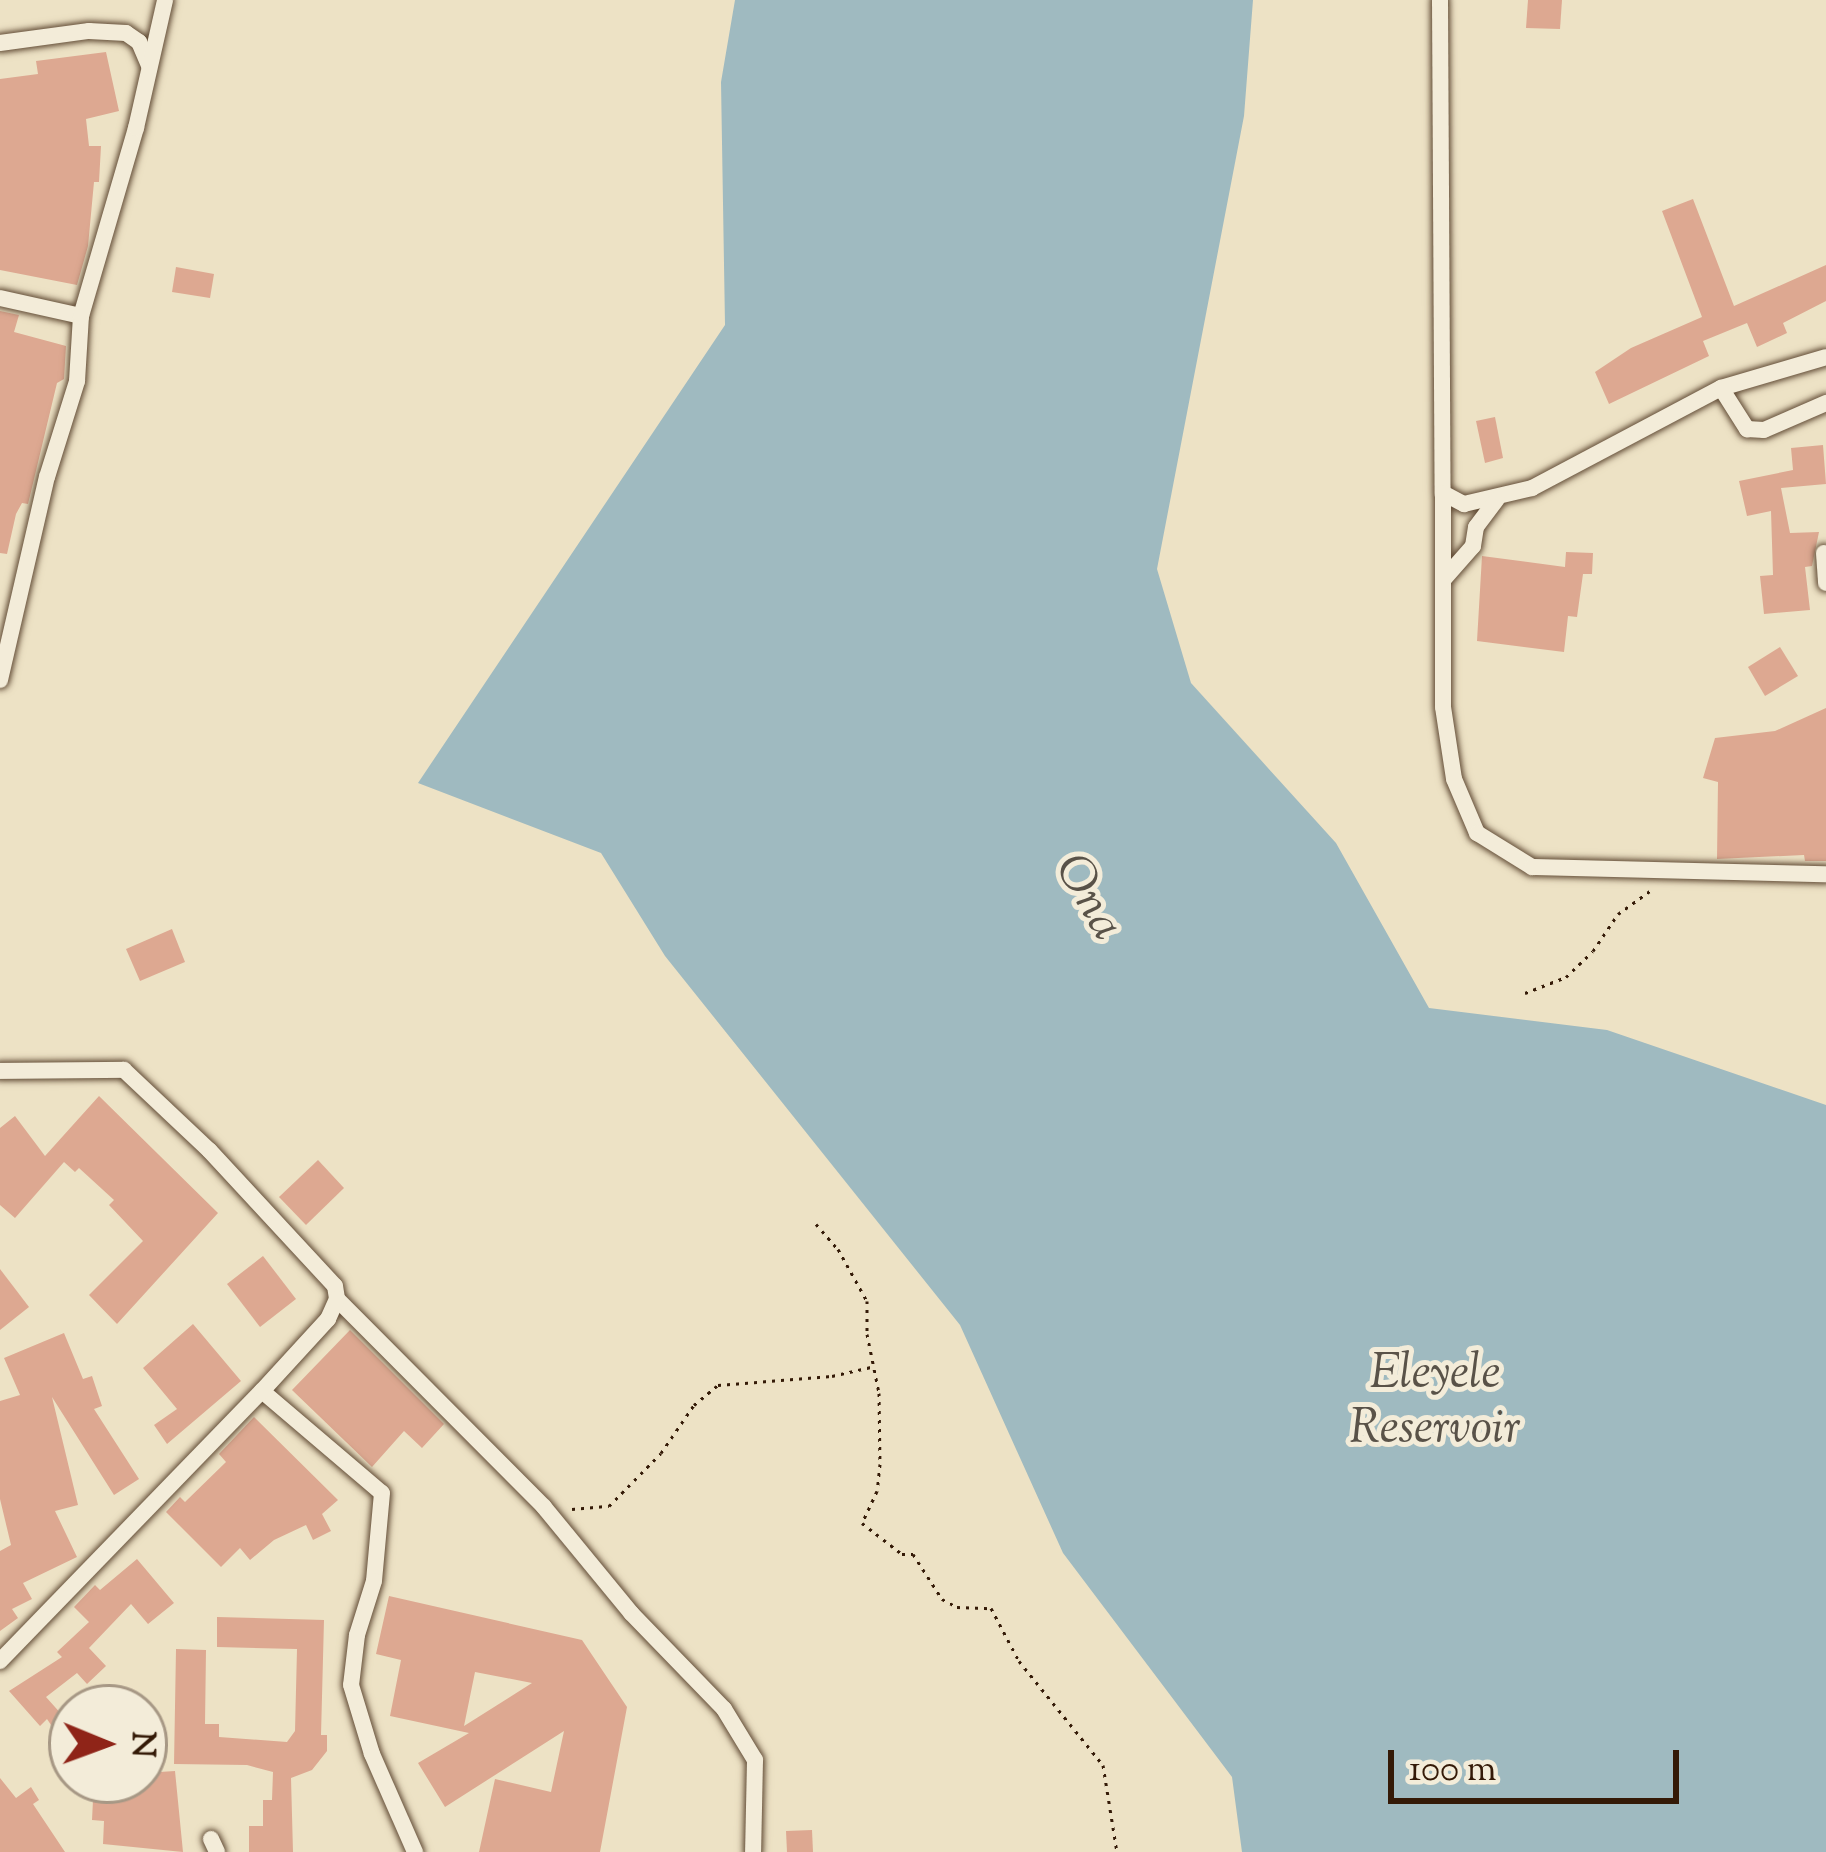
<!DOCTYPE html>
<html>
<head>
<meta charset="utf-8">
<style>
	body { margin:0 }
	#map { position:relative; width:1826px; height:1852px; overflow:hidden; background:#ede2c5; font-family:"Sorts Mill Goudy",serif }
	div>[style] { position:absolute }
	.water>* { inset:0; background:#9fbac0 }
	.building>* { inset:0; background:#dda891 }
	.path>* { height:3px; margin-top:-1.5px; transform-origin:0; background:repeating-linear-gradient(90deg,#341a07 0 3px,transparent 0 9px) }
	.roads { filter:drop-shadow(0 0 3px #624c36) drop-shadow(0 0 3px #624c36) }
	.minor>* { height:16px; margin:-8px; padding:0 8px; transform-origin:8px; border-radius:8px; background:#f3ecd9 }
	span { translate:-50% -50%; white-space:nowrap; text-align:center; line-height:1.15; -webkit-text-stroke:10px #f3ecd9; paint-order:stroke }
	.water-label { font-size:48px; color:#595248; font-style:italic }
	.north { position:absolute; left:48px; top:1684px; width:120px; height:120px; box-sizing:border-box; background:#f3ecd9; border:3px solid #a79885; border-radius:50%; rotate:91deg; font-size:33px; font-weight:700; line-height:48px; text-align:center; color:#341a07 }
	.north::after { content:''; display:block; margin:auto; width:42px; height:54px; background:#8f2418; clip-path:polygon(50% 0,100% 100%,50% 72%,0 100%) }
	.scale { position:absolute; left:1388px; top:1750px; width:291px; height:54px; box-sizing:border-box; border:6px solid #341a07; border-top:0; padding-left:15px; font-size:36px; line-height:42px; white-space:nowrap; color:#341a07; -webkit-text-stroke:9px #f3ecd9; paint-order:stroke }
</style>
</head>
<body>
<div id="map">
	<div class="water">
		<div style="clip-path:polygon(735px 0,1253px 0,1244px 116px,1157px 569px,1191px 683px,1336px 843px,1429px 1008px,1607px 1030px,1826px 1105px,1826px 1852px,1242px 1852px,1232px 1777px,1063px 1553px,960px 1325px,665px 956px,601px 853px,418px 783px,725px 325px,721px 82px)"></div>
	</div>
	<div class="building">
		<div style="clip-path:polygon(1528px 0,1562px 0,1560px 29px,1526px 28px)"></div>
		<div style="clip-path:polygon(106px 52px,119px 111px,86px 119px,89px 146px,101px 146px,99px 182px,94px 182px,88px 246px,77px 285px,0 270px,0 79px,38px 74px,36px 61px)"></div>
		<div style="clip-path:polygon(1693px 199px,1734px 306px,1826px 265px,1826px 301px,1783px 323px,1787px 333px,1757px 347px,1747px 323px,1703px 341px,1709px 356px,1609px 404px,1595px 372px,1631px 348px,1702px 317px,1662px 211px)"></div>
		<div style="clip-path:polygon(176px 267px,214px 274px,210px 298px,172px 292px)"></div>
		<div style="clip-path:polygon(0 311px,19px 315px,14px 332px,66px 346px,64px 379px,57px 383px,28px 504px,22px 503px,16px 514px,7px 554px,0 553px)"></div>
		<div style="clip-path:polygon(1495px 417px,1503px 458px,1485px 463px,1476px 421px)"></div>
		<div style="clip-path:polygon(1823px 445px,1826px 484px,1781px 488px,1790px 533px,1819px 532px,1812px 566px,1805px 567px,1810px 610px,1764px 614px,1760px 576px,1773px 575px,1771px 511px,1747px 516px,1739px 481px,1793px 470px,1791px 448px)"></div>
		<div style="clip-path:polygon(1566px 552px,1593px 553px,1592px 574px,1583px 574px,1577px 617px,1568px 616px,1564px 652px,1477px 641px,1482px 556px,1565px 567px)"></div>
		<div style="clip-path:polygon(1780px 647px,1798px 676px,1765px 696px,1748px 667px)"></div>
		<div style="clip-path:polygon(1826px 708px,1826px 861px,1805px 861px,1804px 855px,1717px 859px,1718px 782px,1703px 778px,1715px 738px,1775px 731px)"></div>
		<div style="clip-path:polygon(172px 929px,185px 962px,140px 981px,126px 949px)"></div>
		<div style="clip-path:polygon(99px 1096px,218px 1213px,117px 1324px,89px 1295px,143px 1241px,109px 1205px,114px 1200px,79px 1168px,75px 1172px,64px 1162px,15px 1218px,0 1205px,0 1128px,15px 1116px,45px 1156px)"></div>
		<div style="clip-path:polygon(318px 1160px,344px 1188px,306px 1225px,279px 1197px)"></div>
		<div style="clip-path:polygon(263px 1256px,296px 1299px,260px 1327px,227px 1284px)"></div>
		<div style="clip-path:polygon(0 1269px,29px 1307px,0 1330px)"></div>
		<div style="clip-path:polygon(193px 1324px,241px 1381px,167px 1444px,154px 1425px,177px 1409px,143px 1368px)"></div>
		<div style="clip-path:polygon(350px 1330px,444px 1424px,422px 1448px,404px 1431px,372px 1467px,292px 1390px)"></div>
		<div style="clip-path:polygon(64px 1333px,83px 1379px,92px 1376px,102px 1406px,94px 1409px,139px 1479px,114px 1495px,52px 1397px,78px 1505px,55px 1511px,77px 1557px,23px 1583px,32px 1599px,12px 1609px,18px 1618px,0 1631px,0 1551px,11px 1545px,0 1499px,0 1401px,20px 1395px,4px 1358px)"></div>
		<div style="clip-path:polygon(254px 1417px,338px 1500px,322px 1514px,331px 1531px,313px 1540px,306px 1525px,274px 1540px,250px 1560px,240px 1548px,221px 1567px,166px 1512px,180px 1497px,185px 1502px,226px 1462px,219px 1454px)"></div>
		<div style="clip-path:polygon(137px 1559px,174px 1603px,148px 1624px,131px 1604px,89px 1648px,106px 1666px,87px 1684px,77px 1673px,46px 1697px,72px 1726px,72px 1756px,47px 1719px,40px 1726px,9px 1691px,62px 1657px,57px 1652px,89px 1622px,74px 1607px,95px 1585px,100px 1590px)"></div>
		<div style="clip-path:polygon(evenodd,389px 1596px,582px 1640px,627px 1707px,600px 1852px,479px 1852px,495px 1779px,551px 1792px,564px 1731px,445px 1807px,418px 1763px,469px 1733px,390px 1716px,401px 1660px,376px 1654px,389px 1596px,475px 1672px,532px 1683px,464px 1726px,475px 1672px)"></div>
		<div style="clip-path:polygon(217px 1617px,324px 1620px,321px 1735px,327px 1735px,327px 1751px,312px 1770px,291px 1778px,293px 1852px,249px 1852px,249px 1826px,263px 1826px,263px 1800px,272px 1800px,273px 1772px,247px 1765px,174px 1764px,176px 1649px,206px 1650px,205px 1724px,219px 1724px,219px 1737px,287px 1742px,295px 1731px,297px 1649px,217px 1647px)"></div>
		<div style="clip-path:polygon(175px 1771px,183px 1852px,103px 1844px,104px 1821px,92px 1820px,94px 1780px,144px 1780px,144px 1773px)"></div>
		<div style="clip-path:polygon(0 1778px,16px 1798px,31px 1787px,39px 1800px,33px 1804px,65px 1852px,0 1852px)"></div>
		<div style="clip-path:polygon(812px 1830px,813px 1852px,787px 1852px,786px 1831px)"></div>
	</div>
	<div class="path">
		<div style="left:1525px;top:993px;width:44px;rotate:-21.3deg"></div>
		<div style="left:1566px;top:977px;width:37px;rotate:-44deg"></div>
		<div style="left:1593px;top:951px;width:45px;rotate:-56deg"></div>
		<div style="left:1618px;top:914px;width:44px;rotate:-35.8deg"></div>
		<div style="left:816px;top:1224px;width:33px;rotate:49deg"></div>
		<div style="left:838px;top:1249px;width:60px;rotate:60.9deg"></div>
		<div style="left:867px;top:1301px;width:33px;rotate:90deg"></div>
		<div style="left:867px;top:1334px;width:60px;rotate:78.5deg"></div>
		<div style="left:879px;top:1393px;width:71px;rotate:89.2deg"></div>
		<div style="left:880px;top:1464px;width:27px;rotate:96deg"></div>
		<div style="left:877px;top:1491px;width:35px;rotate:115deg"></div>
		<div style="left:862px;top:1523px;width:51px;rotate:37.8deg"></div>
		<div style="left:902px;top:1554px;width:11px"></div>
		<div style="left:913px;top:1554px;width:54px;rotate:57.2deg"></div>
		<div style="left:942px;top:1599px;width:17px;rotate:28deg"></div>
		<div style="left:957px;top:1607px;width:34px;rotate:2deg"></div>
		<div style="left:991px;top:1608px;width:60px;rotate:62.2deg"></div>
		<div style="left:1019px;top:1661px;width:134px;rotate:51.1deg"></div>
		<div style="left:1103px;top:1765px;width:88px;rotate:80.9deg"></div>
		<div style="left:572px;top:1509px;width:37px;rotate:-5deg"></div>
		<div style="left:609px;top:1506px;width:74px;rotate:-45.5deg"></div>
		<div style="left:661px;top:1453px;width:58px;rotate:-55.5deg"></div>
		<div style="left:694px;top:1405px;width:31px;rotate:-40deg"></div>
		<div style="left:718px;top:1385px;width:114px;rotate:-4.5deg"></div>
		<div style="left:832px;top:1376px;width:40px;rotate:-13deg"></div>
	</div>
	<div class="roads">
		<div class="minor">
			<div style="left:1440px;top:0;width:493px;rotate:89.7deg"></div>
			<div style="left:1443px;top:493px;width:24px;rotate:28deg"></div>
			<div style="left:1464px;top:504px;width:70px;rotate:-13.2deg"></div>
			<div style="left:1532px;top:488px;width:214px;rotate:-27.9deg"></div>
			<div style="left:1721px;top:388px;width:109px;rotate:-16.4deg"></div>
			<div style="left:0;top:43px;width:90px;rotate:-7.7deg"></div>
			<div style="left:89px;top:31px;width:37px;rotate:3deg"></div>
			<div style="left:126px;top:33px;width:16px;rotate:35deg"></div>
			<div style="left:139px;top:42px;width:26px;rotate:67deg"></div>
			<div style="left:0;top:298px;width:83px;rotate:12.5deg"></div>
			<div style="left:1721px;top:388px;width:49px;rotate:57.6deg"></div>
			<div style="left:1747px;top:429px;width:17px;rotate:3deg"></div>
			<div style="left:1764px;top:430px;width:68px;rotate:-23.5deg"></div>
			<div style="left:1443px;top:493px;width:214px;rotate:90deg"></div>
			<div style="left:1443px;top:707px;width:73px;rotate:81.3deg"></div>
			<div style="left:1454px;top:779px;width:59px;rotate:66.9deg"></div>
			<div style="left:1477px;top:833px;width:65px;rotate:31.7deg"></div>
			<div style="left:1532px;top:867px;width:294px;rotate:1.4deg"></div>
			<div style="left:1824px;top:553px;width:30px;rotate:86deg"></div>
			<div style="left:1444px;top:579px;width:44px;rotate:-48.7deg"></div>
			<div style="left:1473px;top:546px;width:19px;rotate:-81deg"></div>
			<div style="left:1476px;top:527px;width:35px;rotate:-53deg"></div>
			<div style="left:0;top:680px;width:208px;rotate:-77deg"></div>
			<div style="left:47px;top:477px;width:101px;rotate:-72.6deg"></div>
			<div style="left:77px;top:381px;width:65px;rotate:-86.5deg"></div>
			<div style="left:81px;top:316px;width:196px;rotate:-73.7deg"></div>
			<div style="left:136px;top:128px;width:131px;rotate:-77.2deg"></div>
			<div style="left:0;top:1071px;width:124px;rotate:-0.5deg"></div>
			<div style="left:124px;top:1070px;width:117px;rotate:43.3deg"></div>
			<div style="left:209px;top:1150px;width:185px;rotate:47.2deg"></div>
			<div style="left:335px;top:1286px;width:13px;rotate:81deg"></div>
			<div style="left:337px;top:1299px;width:293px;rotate:45.1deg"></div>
			<div style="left:544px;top:1507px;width:137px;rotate:50.6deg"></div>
			<div style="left:631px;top:1613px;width:134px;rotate:45.9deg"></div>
			<div style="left:724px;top:1709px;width:60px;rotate:58.7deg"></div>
			<div style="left:755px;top:1760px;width:92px;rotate:91.2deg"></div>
			<div style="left:262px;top:1391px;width:157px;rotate:40.4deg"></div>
			<div style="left:382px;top:1493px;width:88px;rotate:95.2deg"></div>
			<div style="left:374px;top:1581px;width:57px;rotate:107.5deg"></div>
			<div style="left:357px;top:1635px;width:50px;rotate:96.8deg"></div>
			<div style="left:351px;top:1685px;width:72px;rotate:73.1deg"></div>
			<div style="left:372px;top:1754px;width:107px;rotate:66.3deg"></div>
			<div style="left:0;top:1661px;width:376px;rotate:-45.9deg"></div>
			<div style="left:262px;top:1391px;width:98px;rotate:-47.5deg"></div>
			<div style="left:328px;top:1319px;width:22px;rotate:-66deg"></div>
			<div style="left:211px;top:1839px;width:14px;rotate:65deg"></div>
		</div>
	</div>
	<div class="water-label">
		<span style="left:1087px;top:898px;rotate:60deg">Ona</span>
		<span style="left:1435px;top:1402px">Eleyele<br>Reservoir</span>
	</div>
	<div class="north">N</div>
	<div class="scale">100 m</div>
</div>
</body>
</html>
